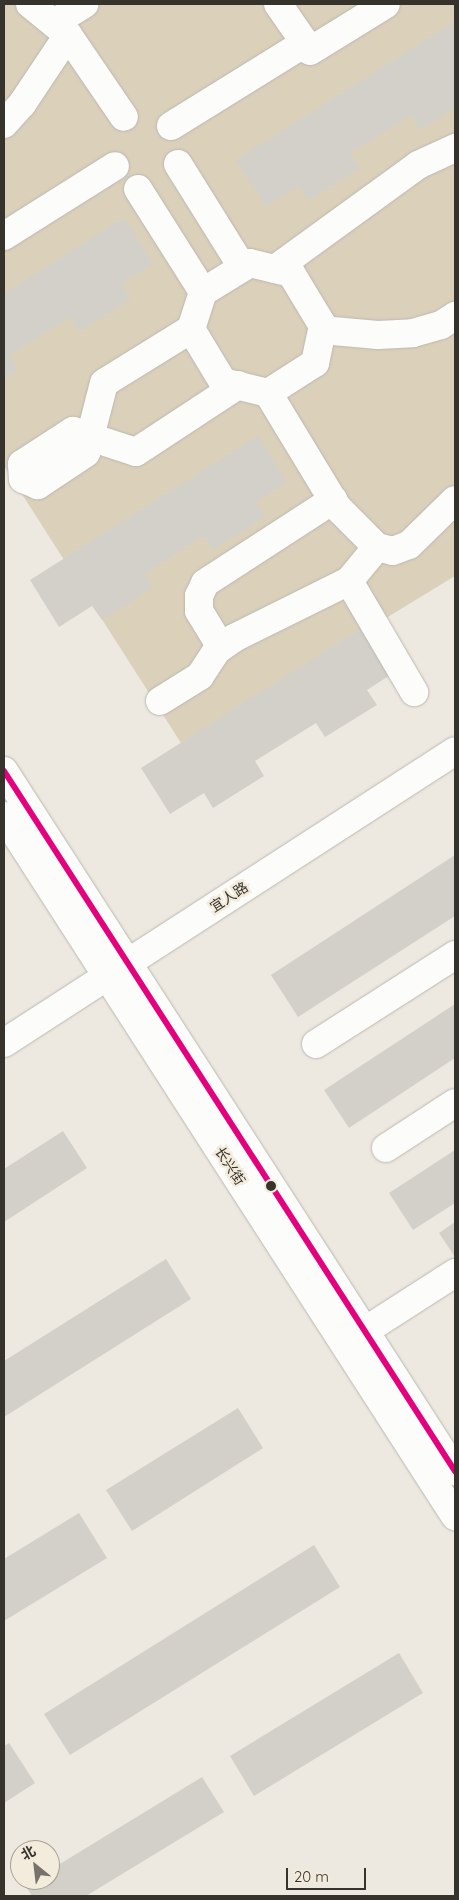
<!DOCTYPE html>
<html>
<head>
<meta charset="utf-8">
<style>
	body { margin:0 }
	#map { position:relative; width:459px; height:1900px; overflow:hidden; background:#ede9e1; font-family:Quicksand,"Noto Sans SC",sans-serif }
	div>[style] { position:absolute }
	.green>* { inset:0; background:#dbd0ba }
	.building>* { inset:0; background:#d3d0c9 }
	.roads { filter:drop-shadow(0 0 1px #bbb8b1) drop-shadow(0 0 1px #bbb8b1) }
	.minor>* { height:28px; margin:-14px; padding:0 14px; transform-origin:14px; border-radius:14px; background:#fcfcfa }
	.major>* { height:28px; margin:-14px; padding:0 14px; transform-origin:14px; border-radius:14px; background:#fcfcfa }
	.bus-1>* { height:6px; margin:-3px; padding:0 3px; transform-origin:3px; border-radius:3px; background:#e5007d }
	.dots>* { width:14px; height:14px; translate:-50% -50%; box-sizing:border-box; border:2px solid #f3ebdb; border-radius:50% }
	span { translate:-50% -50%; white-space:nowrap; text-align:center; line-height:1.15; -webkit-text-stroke:5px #f3ebdb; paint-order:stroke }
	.street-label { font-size:14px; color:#36332d }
	.frame { position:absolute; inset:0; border:5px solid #36332d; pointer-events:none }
	.north { position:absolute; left:10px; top:1840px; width:50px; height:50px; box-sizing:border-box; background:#f3ebdb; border:1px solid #a7a195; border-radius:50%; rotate:331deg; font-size:14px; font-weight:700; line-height:20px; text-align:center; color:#36332d }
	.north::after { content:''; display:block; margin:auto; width:18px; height:22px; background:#76736c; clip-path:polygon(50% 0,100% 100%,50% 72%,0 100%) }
	.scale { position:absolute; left:286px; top:1868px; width:80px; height:22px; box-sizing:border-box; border:2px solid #36332d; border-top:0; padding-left:6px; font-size:15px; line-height:18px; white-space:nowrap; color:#36332d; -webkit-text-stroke:4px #f3ebdb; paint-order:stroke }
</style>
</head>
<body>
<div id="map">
	<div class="green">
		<div style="clip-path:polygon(4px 4px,455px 4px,455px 576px,181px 743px,4px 466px)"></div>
	</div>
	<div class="building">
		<div style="clip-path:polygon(455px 22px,455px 108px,420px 130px,411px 115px,350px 153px,360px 168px,308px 200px,299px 186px,266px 206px,236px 160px)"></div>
		<div style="clip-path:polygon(124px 218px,153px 264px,121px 284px,131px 299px,79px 332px,70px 317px,9px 355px,18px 370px,4px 379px,4px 294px)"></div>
		<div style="clip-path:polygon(258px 436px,287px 482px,256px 502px,265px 517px,213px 550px,204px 535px,144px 574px,153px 588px,102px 620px,92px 606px,59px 627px,30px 580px)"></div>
		<div style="clip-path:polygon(369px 624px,398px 670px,367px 690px,377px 705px,325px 737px,316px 723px,255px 761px,264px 776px,213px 808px,204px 793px,170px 814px,141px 768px)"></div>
		<div style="clip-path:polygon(455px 855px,455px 916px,298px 1017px,271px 975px)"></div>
		<div style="clip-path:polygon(455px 1004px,455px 1058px,349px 1128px,324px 1090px)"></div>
		<div style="clip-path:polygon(63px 1131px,87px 1168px,4px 1222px,4px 1169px)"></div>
		<div style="clip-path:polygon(455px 1150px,455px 1203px,413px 1230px,389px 1193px)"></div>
		<div style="clip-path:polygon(455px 1222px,455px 1257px,439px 1233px)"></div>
		<div style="clip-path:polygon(166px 1259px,191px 1299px,4px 1417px,4px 1361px)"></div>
		<div style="clip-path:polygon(238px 1408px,263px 1448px,132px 1531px,106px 1490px)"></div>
		<div style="clip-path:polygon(79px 1513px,107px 1558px,4px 1621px,4px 1559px)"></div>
		<div style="clip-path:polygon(314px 1545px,340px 1587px,70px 1755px,44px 1714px)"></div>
		<div style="clip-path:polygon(399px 1653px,423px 1693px,254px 1796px,230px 1756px)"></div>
		<div style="clip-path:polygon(9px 1743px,35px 1783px,4px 1803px,4px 1746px)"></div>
		<div style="clip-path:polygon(202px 1777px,224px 1812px,86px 1896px,32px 1896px,25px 1885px,33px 1880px,50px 1880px,50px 1870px)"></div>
	</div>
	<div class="roads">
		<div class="minor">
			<div style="left:30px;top:4px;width:49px;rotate:39.2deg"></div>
			<div style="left:68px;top:35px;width:99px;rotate:55.7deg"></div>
			<div style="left:278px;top:4px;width:47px;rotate:55.3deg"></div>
			<div style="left:54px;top:23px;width:36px;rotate:-32deg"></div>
			<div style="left:4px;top:124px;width:27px;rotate:-48deg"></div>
			<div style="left:22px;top:104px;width:83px;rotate:-56.3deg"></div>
			<div style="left:171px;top:126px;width:158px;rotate:-31.8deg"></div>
			<div style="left:305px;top:43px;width:9px;rotate:58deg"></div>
			<div style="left:310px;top:51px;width:89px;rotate:-31.7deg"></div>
			<div style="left:178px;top:164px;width:121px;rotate:58.1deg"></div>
			<div style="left:138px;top:189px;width:122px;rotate:57.7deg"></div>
			<div style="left:4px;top:236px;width:131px;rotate:-32.2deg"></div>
			<div style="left:275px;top:269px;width:177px;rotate:-36deg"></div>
			<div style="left:418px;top:165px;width:41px;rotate:-24.7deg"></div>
			<div style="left:191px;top:329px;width:102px;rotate:148.2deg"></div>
			<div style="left:104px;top:383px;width:56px;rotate:104.5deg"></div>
			<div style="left:90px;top:437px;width:48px;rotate:18.1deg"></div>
			<div style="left:136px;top:452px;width:122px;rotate:-33.3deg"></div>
			<div style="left:322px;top:330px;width:56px;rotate:5.1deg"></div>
			<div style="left:378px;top:335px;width:35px;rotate:-3deg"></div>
			<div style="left:413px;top:333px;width:29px;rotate:-16deg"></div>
			<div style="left:441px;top:325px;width:17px;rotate:-33deg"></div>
			<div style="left:268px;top:393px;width:56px;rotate:-32.6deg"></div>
			<div style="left:315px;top:363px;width:38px;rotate:-78deg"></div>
			<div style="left:323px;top:326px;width:62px;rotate:-121.1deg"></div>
			<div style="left:291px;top:273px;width:42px;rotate:-166.3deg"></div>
			<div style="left:250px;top:263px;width:55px;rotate:148.3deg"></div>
			<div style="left:203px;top:292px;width:39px;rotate:108deg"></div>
			<div style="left:191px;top:329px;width:62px;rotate:58.9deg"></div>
			<div style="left:223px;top:382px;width:46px;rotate:13.7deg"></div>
			<div style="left:268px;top:393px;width:133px;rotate:58.8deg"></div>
			<div style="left:337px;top:507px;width:57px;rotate:45deg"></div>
			<div style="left:377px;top:547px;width:44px;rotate:129.5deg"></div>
			<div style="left:349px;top:581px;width:129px;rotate:59.6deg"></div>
			<div style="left:73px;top:431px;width:18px;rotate:19deg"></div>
			<div style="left:90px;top:437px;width:16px;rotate:104deg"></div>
			<div style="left:86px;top:453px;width:58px;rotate:146.3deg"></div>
			<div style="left:38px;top:485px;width:16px;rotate:-158deg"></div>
			<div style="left:23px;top:479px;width:15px;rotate:-94deg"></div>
			<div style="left:22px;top:464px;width:61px;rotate:-32.9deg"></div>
			<div style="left:377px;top:547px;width:16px;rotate:14deg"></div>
			<div style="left:393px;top:551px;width:17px;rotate:-21deg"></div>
			<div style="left:409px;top:545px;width:64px;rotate:-44.4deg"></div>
			<div style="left:221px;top:647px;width:42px;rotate:-121.4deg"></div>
			<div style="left:199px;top:611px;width:15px;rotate:-90deg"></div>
			<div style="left:199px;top:596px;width:14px;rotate:-65deg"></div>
			<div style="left:205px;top:583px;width:153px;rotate:-33deg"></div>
			<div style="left:160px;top:701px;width:47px;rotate:-32deg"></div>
			<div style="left:200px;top:676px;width:31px;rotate:-57deg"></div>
			<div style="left:217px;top:650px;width:21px;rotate:-35deg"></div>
			<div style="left:234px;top:638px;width:128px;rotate:-26.4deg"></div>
			<div style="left:4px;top:1043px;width:537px;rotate:-32.92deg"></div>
			<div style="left:316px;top:1044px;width:165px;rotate:-32.6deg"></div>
			<div style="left:386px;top:1148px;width:82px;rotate:-33.1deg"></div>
			<div style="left:357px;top:1336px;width:117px;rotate:-32.7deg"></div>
		</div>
		<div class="major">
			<div style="left:4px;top:771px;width:833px;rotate:57.21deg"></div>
			<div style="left:4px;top:816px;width:833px;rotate:57.21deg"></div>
		</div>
	</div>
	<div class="bus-1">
		<div style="left:4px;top:771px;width:833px;rotate:57.21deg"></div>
	</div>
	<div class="dots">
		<div style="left:271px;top:1186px;background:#36332d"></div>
	</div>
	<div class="street-label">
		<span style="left:229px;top:897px;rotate:-33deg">宜人路</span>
		<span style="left:230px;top:1166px;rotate:57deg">长兴街</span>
	</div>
	<div class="frame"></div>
	<div class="north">北</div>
	<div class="scale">20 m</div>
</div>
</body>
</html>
